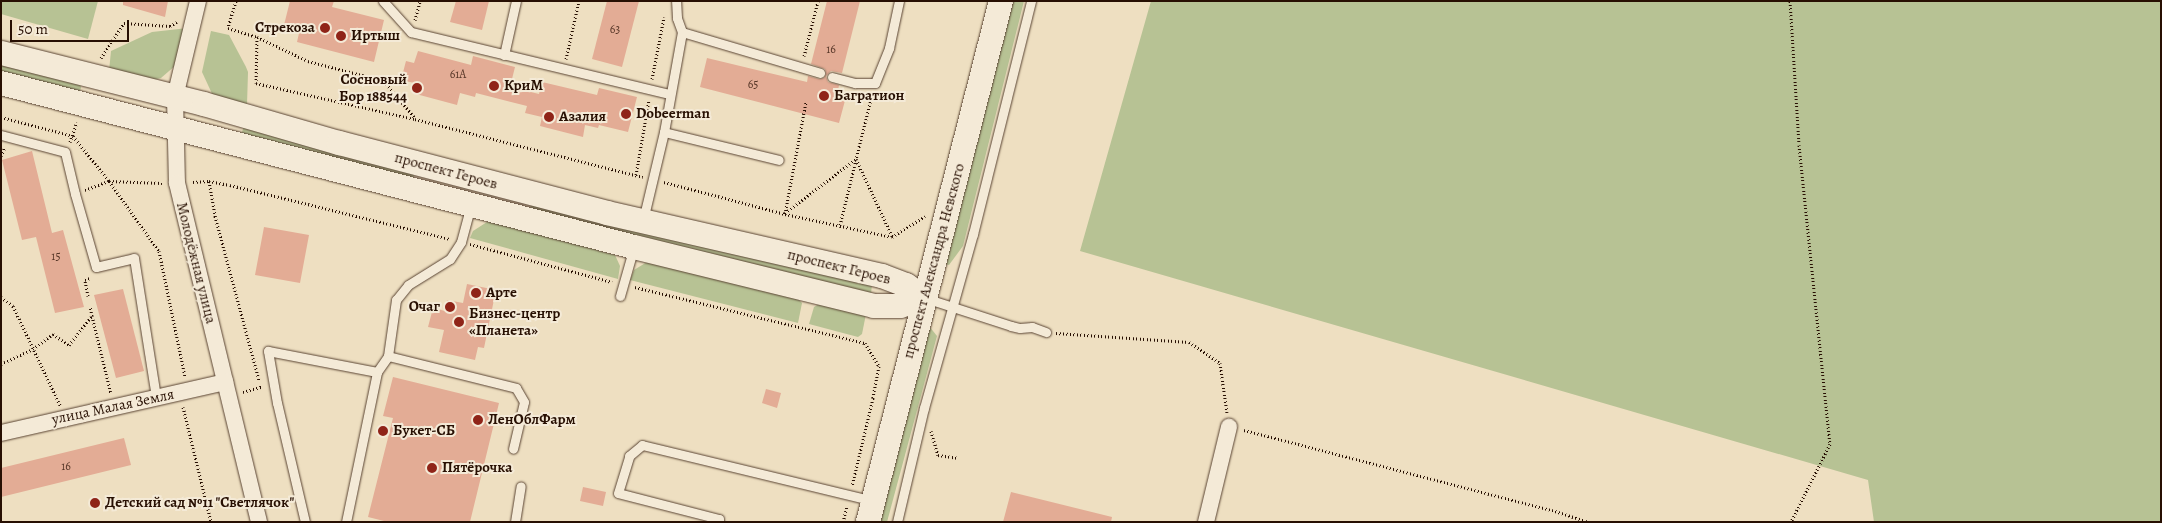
<!DOCTYPE html>
<html>
<head>
<meta charset="utf-8">
<style>
	body { margin:0 }
	#map { position:relative; width:2162px; height:523px; overflow:hidden; background:#eedfc1; font-family:Alegreya,serif }
	div>[style] { position:absolute }
	.green>* { inset:0; background:#b7c294 }
	.building>* { inset:0; background:#e3ac95 }
	.path>* { height:3px; margin-top:-1.5px; transform-origin:0; background:repeating-linear-gradient(90deg,#270f02 0 1px,transparent 0 3.5px) }
	.roads { filter:drop-shadow(0 0 1px #594332) drop-shadow(0 0 1px #594332) }
	.lane>* { height:9px; margin:-4.5px; padding:0 4.5px; transform-origin:4.5px; border-radius:4.5px; background:#f4ead7 }
	.street>* { height:16px; margin:-8px; padding:0 8px; transform-origin:8px; border-radius:8px; background:#f4ead7 }
	.secondary>* { height:24px; margin:-12px; padding:0 12px; transform-origin:12px; border-radius:12px; background:#f4ead7 }
	.dots>* { width:14px; height:14px; translate:-50% -50%; box-sizing:border-box; border:2px solid #f4ead7; border-radius:50% }
	span { translate:-50% -50%; white-space:nowrap; text-align:center; line-height:1.15; -webkit-text-stroke:4px #f4ead7; paint-order:stroke }
	.number-label { font-size:12px; color:#563627 }
	.number-label span { -webkit-text-stroke-width:0 }
	.poi-label { font-size:15px; color:#270f02; font-weight:700 }
	.right { translate:-100% -50%; text-align:right }
	.left { translate:0 -50%; text-align:left }
	.street-label { font-size:15px; color:#270f02 }
	.frame { position:absolute; inset:0; border:2px solid #270f02; pointer-events:none }
	.scale { position:absolute; left:10px; top:20px; width:119px; height:22px; box-sizing:border-box; border:2px solid #270f02; border-top:0; padding-left:6px; font-size:15px; line-height:18px; white-space:nowrap; color:#270f02; -webkit-text-stroke:4px #f4ead7; paint-order:stroke }
</style>
</head>
<body>
<div id="map">
	<div class="green">
		<div style="clip-path:polygon(1px 1px,98px 1px,88px 39px,1px 14px)"></div>
		<div style="clip-path:polygon(1011px 1px,1024px 1px,963px 246px,949px 265px,944px 264px)"></div>
		<div style="clip-path:polygon(1151px 1px,2161px 1px,2161px 522px,1874px 522px,1868px 480px,1080px 251px)"></div>
		<div style="clip-path:polygon(188px 28px,176px 65px,161px 78px,147px 81px,109px 71px,111px 51px,152px 32px)"></div>
		<div style="clip-path:polygon(211px 31px,229px 35px,246px 67px,248px 72px,247px 104px,214px 98px,202px 72px)"></div>
		<div style="clip-path:polygon(1px 64px,80px 84px,81px 87px,80px 92px,1px 72px)"></div>
		<div style="clip-path:polygon(244px 126px,415px 171px,413px 179px,241px 135px)"></div>
		<div style="clip-path:polygon(532px 201px,872px 284px,871px 294px,530px 209px)"></div>
		<div style="clip-path:polygon(487px 222px,498px 222px,615px 255px,620px 266px,618px 279px,470px 238px,473px 231px)"></div>
		<div style="clip-path:polygon(647px 262px,798px 299px,802px 303px,798px 323px,630px 280px,634px 270px)"></div>
		<div style="clip-path:polygon(819px 304px,866px 314px,862px 334px,858px 337px,809px 324px,814px 307px)"></div>
		<div style="clip-path:polygon(929px 326px,937px 336px,887px 522px,876px 522px)"></div>
	</div>
	<div class="building">
		<div style="clip-path:polygon(123px 1px,168px 1px,165px 17px,123px 5px)"></div>
		<div style="clip-path:polygon(290px 1px,334px 1px,332px 7px,384px 20px,374px 62px,297px 42px,300px 29px,284px 25px)"></div>
		<div style="clip-path:polygon(456px 1px,489px 1px,482px 30px,450px 22px)"></div>
		<div style="clip-path:polygon(607px 1px,639px 1px,622px 67px,592px 59px)"></div>
		<div style="clip-path:polygon(827px 1px,860px 1px,842px 73px,831px 71px,826px 76px,828px 82px,839px 85px,838px 91px,847px 93px,839px 123px,700px 87px,707px 58px,807px 82px,808px 76px,819px 79px,824px 78px,826px 74px,825px 69px,811px 64px)"></div>
		<div style="clip-path:polygon(418px 51px,471px 65px,473px 56px,515px 67px,510px 87px,539px 94px,542px 82px,597px 95px,599px 88px,637px 97px,628px 132px,599px 125px,598px 128px,585px 125px,583px 137px,540px 126px,542px 117px,525px 113px,527px 106px,476px 93px,475px 97px,460px 93px,457px 105px,416px 94px,419px 84px,401px 80px,406px 61px,414px 63px)"></div>
		<div style="clip-path:polygon(32px 151px,52px 233px,63px 230px,84px 307px,55px 313px,36px 237px,22px 240px,2px 160px)"></div>
		<div style="clip-path:polygon(264px 227px,309px 235px,300px 283px,255px 275px)"></div>
		<div style="clip-path:polygon(467px 284px,496px 290px,484px 348px,478px 347px,475px 360px,439px 352px,444px 330px,428px 327px,433px 308px,445px 311px,447px 300px,463px 303px)"></div>
		<div style="clip-path:polygon(123px 289px,144px 371px,116px 378px,94px 295px)"></div>
		<div style="clip-path:polygon(393px 377px,499px 403px,470px 522px,388px 522px,368px 517px,393px 418px,383px 416px)"></div>
		<div style="clip-path:polygon(766px 389px,781px 393px,777px 408px,762px 403px)"></div>
		<div style="clip-path:polygon(124px 438px,131px 465px,1px 497px,1px 468px)"></div>
		<div style="clip-path:polygon(583px 487px,606px 492px,603px 506px,580px 501px)"></div>
		<div style="clip-path:polygon(1011px 492px,1112px 517px,1111px 522px,1003px 522px)"></div>
	</div>
	<div class="path">
		<div style="left:236px;top:1px;width:28px;rotate:107deg"></div>
		<div style="left:228px;top:28px;width:30px;rotate:17deg"></div>
		<div style="left:257px;top:37px;width:56px;rotate:25.2deg"></div>
		<div style="left:308px;top:61px;width:79px;rotate:14.7deg"></div>
		<div style="left:384px;top:81px;width:48px;rotate:50deg"></div>
		<div style="left:1790px;top:1px;width:144px;rotate:86.4deg"></div>
		<div style="left:1799px;top:145px;width:301px;rotate:84.1deg"></div>
		<div style="left:1830px;top:444px;width:87px;rotate:116.6deg"></div>
		<div style="left:415px;top:20px;width:20px;rotate:-75deg"></div>
		<div style="left:257px;top:37px;width:46px;rotate:91.2deg"></div>
		<div style="left:256px;top:83px;width:163px;rotate:12.8deg"></div>
		<div style="left:415px;top:119px;width:235px;rotate:14.3deg"></div>
		<div style="left:804px;top:56px;width:57px;rotate:-75.7deg"></div>
		<div style="left:101px;top:58px;width:42px;rotate:-56.7deg"></div>
		<div style="left:124px;top:23px;width:46px;rotate:3.7deg"></div>
		<div style="left:170px;top:26px;width:8px;rotate:-30deg"></div>
		<div style="left:566px;top:59px;width:59px;rotate:-77.4deg"></div>
		<div style="left:652px;top:79px;width:63px;rotate:-79deg"></div>
		<div style="left:872px;top:95px;width:66px;rotate:104deg"></div>
		<div style="left:856px;top:159px;width:85px;rotate:64.9deg"></div>
		<div style="left:1px;top:117px;width:74px;rotate:14.8deg"></div>
		<div style="left:73px;top:136px;width:58px;rotate:51.3deg"></div>
		<div style="left:109px;top:181px;width:86px;rotate:54.5deg"></div>
		<div style="left:159px;top:251px;width:129px;rotate:78.3deg"></div>
		<div style="left:70px;top:142px;width:21px;rotate:-71deg"></div>
		<div style="left:1px;top:156px;width:10px;rotate:-66deg"></div>
		<div style="left:636px;top:175px;width:76px;rotate:-80.2deg"></div>
		<div style="left:209px;top:181px;width:36px;rotate:80deg"></div>
		<div style="left:215px;top:216px;width:170px;rotate:75deg"></div>
		<div style="left:193px;top:182px;width:16px;rotate:-4deg"></div>
		<div style="left:209px;top:181px;width:21px;rotate:11deg"></div>
		<div style="left:230px;top:185px;width:227px;rotate:13.8deg"></div>
		<div style="left:664px;top:182px;width:125px;rotate:14.8deg"></div>
		<div style="left:785px;top:214px;width:109px;rotate:12.1deg"></div>
		<div style="left:892px;top:237px;width:39px;rotate:-32deg"></div>
		<div style="left:85px;top:190px;width:26px;rotate:-21deg"></div>
		<div style="left:109px;top:181px;width:53px;rotate:2.2deg"></div>
		<div style="left:785px;top:213px;width:89px;rotate:-37.3deg"></div>
		<div style="left:785px;top:214px;width:114px;rotate:-79.4deg"></div>
		<div style="left:840px;top:225px;width:67px;rotate:-76.2deg"></div>
		<div style="left:470px;top:244px;width:147px;rotate:15deg"></div>
		<div style="left:635px;top:287px;width:237px;rotate:13.7deg"></div>
		<div style="left:865px;top:343px;width:27px;rotate:59deg"></div>
		<div style="left:879px;top:366px;width:33px;rotate:101deg"></div>
		<div style="left:873px;top:398px;width:90px;rotate:103.4deg"></div>
		<div style="left:88px;top:296px;width:16px;rotate:-101deg"></div>
		<div style="left:85px;top:280px;width:5px;rotate:-22deg"></div>
		<div style="left:1px;top:297px;width:15px;rotate:37deg"></div>
		<div style="left:13px;top:306px;width:110px;rotate:64.6deg"></div>
		<div style="left:92px;top:316px;width:80px;rotate:76.3deg"></div>
		<div style="left:1056px;top:333px;width:133px;rotate:3.9deg"></div>
		<div style="left:1189px;top:342px;width:37px;rotate:34deg"></div>
		<div style="left:1220px;top:363px;width:50px;rotate:82deg"></div>
		<div style="left:1px;top:364px;width:35px;rotate:-25deg"></div>
		<div style="left:33px;top:349px;width:25px;rotate:-37deg"></div>
		<div style="left:53px;top:334px;width:19px;rotate:35deg"></div>
		<div style="left:69px;top:345px;width:37px;rotate:-52deg"></div>
		<div style="left:92px;top:316px;width:10px;rotate:-101deg"></div>
		<div style="left:243px;top:392px;width:19px;rotate:-16deg"></div>
		<div style="left:183px;top:407px;width:118px;rotate:76.3deg"></div>
		<div style="left:1244px;top:430px;width:318px;rotate:14.6deg"></div>
		<div style="left:1552px;top:510px;width:39px;rotate:18deg"></div>
		<div style="left:931px;top:431px;width:25px;rotate:74deg"></div>
		<div style="left:938px;top:455px;width:21px;rotate:8deg"></div>
		<div style="left:843px;top:522px;width:16px;rotate:-76deg"></div>
	</div>
	<div class="roads">
		<div class="lane">
			<div style="left:383px;top:1px;width:42px;rotate:47.9deg"></div>
			<div style="left:411px;top:32px;width:265px;rotate:13.5deg"></div>
			<div style="left:682px;top:32px;width:144px;rotate:16.5deg"></div>
			<div style="left:504px;top:55px;width:55px;rotate:-77.5deg"></div>
			<div style="left:832px;top:77px;width:24px;rotate:15deg"></div>
			<div style="left:855px;top:83px;width:20px"></div>
			<div style="left:875px;top:83px;width:38px;rotate:-68deg"></div>
			<div style="left:889px;top:48px;width:48px;rotate:-78deg"></div>
			<div style="left:664px;top:132px;width:118px;rotate:13.7deg"></div>
			<div style="left:1px;top:135px;width:66px;rotate:14.9deg"></div>
			<div style="left:65px;top:152px;width:43px;rotate:76.6deg"></div>
			<div style="left:75px;top:194px;width:76px;rotate:74deg"></div>
			<div style="left:96px;top:267px;width:39px;rotate:-13deg"></div>
			<div style="left:134px;top:258px;width:141px;rotate:81deg"></div>
			<div style="left:643px;top:220px;width:90px;rotate:-76.6deg"></div>
			<div style="left:664px;top:132px;width:102px;rotate:-79.8deg"></div>
			<div style="left:682px;top:32px;width:15px;rotate:-110deg"></div>
			<div style="left:677px;top:18px;width:17px;rotate:-93deg"></div>
			<div style="left:620px;top:296px;width:51px;rotate:-74.1deg"></div>
			<div style="left:925px;top:298px;width:90px;rotate:18deg"></div>
			<div style="left:1011px;top:326px;width:9px;rotate:13deg"></div>
			<div style="left:1020px;top:328px;width:12px;rotate:-5deg"></div>
			<div style="left:1032px;top:327px;width:15px;rotate:20deg"></div>
			<div style="left:388px;top:356px;width:132px;rotate:14deg"></div>
			<div style="left:516px;top:388px;width:16px;rotate:60deg"></div>
			<div style="left:524px;top:402px;width:48px;rotate:103.2deg"></div>
			<div style="left:305px;top:522px;width:122px;rotate:-103.2deg"></div>
			<div style="left:277px;top:403px;width:53px;rotate:-99.8deg"></div>
			<div style="left:268px;top:351px;width:111px;rotate:10.9deg"></div>
			<div style="left:346px;top:522px;width:153px;rotate:-78.3deg"></div>
			<div style="left:377px;top:372px;width:19px;rotate:-55deg"></div>
			<div style="left:388px;top:356px;width:57px;rotate:-81.9deg"></div>
			<div style="left:396px;top:300px;width:19px;rotate:-51deg"></div>
			<div style="left:408px;top:285px;width:49px;rotate:-31.8deg"></div>
			<div style="left:450px;top:259px;width:20px;rotate:-57deg"></div>
			<div style="left:461px;top:242px;width:38px;rotate:-75deg"></div>
			<div style="left:515px;top:522px;width:36px;rotate:-81deg"></div>
			<div style="left:719px;top:522px;width:3px;rotate:-90deg"></div>
			<div style="left:719px;top:519px;width:104px;rotate:-165.6deg"></div>
			<div style="left:618px;top:493px;width:39px;rotate:-73deg"></div>
			<div style="left:629px;top:456px;width:17px;rotate:-40deg"></div>
			<div style="left:642px;top:445px;width:238px;rotate:13.6deg"></div>
			<div style="left:897px;top:522px;width:117px;rotate:-76.7deg"></div>
			<div style="left:924px;top:408px;width:181px;rotate:-74.3deg"></div>
			<div style="left:973px;top:234px;width:240px;rotate:-76deg"></div>
		</div>
		<div class="street">
			<div style="left:198px;top:1px;width:99px;rotate:103.5deg"></div>
			<div style="left:175px;top:97px;width:86px;rotate:88.7deg"></div>
			<div style="left:177px;top:183px;width:349px;rotate:76.4deg"></div>
			<div style="left:1px;top:433px;width:230px;rotate:-12.8deg"></div>
			<div style="left:1206px;top:522px;width:98px;rotate:-76.4deg"></div>
		</div>
		<div class="secondary">
			<div style="left:1px;top:53px;width:209px;rotate:14.1deg"></div>
			<div style="left:204px;top:104px;width:141px;rotate:16.1deg"></div>
			<div style="left:339px;top:143px;width:277px;rotate:14.6deg"></div>
			<div style="left:607px;top:213px;width:282px;rotate:12.9deg"></div>
			<div style="left:882px;top:276px;width:26px;rotate:21deg"></div>
			<div style="left:906px;top:285px;width:23px;rotate:34deg"></div>
			<div style="left:1px;top:83px;width:654px;rotate:14.53deg"></div>
			<div style="left:634px;top:247px;width:247px;rotate:13.8deg"></div>
			<div style="left:874px;top:306px;width:26px"></div>
			<div style="left:900px;top:306px;width:26px;rotate:-18deg"></div>
			<div style="left:868px;top:522px;width:538px;rotate:-75.68deg"></div>
		</div>
	</div>
	<div class="dots">
		<div style="left:325px;top:28px;background:#8f2418"></div>
		<div style="left:341px;top:36px;background:#8f2418"></div>
		<div style="left:494px;top:86px;background:#8f2418"></div>
		<div style="left:417px;top:88px;background:#8f2418"></div>
		<div style="left:824px;top:96px;background:#8f2418"></div>
		<div style="left:626px;top:114px;background:#8f2418"></div>
		<div style="left:549px;top:117px;background:#8f2418"></div>
		<div style="left:476px;top:293px;background:#8f2418"></div>
		<div style="left:450px;top:307px;background:#8f2418"></div>
		<div style="left:459px;top:322px;background:#8f2418"></div>
		<div style="left:478px;top:420px;background:#8f2418"></div>
		<div style="left:383px;top:431px;background:#8f2418"></div>
		<div style="left:432px;top:468px;background:#8f2418"></div>
		<div style="left:95px;top:503px;background:#8f2418"></div>
	</div>
	<div class="number-label">
		<span style="left:615px;top:30px">63</span>
		<span style="left:831px;top:50px">16</span>
		<span style="left:458px;top:75px">61А</span>
		<span style="left:753px;top:85px">65</span>
		<span style="left:56px;top:257px">15</span>
		<span style="left:66px;top:467px">16</span>
	</div>
	<div class="poi-label">
		<span class="right" style="left:315px;top:28px">Стрекоза</span>
		<span class="left" style="left:351px;top:36px">Иртыш</span>
		<span class="right" style="left:407px;top:88px">Сосновый<br>Бор 188544</span>
		<span class="left" style="left:504px;top:86px">КриМ</span>
		<span class="left" style="left:834px;top:96px">Багратион</span>
		<span class="left" style="left:636px;top:114px">Dobeerman</span>
		<span class="left" style="left:559px;top:117px">Азалия</span>
		<span class="left" style="left:486px;top:293px">Арте</span>
		<span class="right" style="left:440px;top:307px">Очаг</span>
		<span class="left" style="left:469px;top:322px">Бизнес-центр<br>«Планета»</span>
		<span class="left" style="left:488px;top:420px">ЛенОблФарм</span>
		<span class="left" style="left:393px;top:431px">Букет-СБ</span>
		<span class="left" style="left:442px;top:468px">Пятёрочка</span>
		<span class="left" style="left:105px;top:503px">Детский сад №11 "Светлячок"</span>
	</div>
	<div class="street-label">
		<span style="left:446px;top:171px;rotate:15deg">проспект Героев</span>
		<span style="left:934px;top:261px;rotate:-75deg">проспект Александра Невского</span>
		<span style="left:196px;top:263px;rotate:76deg">Молодёжная улица</span>
		<span style="left:839px;top:267px;rotate:14deg">проспект Героев</span>
		<span style="left:113px;top:407px;rotate:-12deg">улица Малая Земля</span>
	</div>
	<div class="frame"></div>
	<div class="scale">50 m</div>
</div>
</body>
</html>
